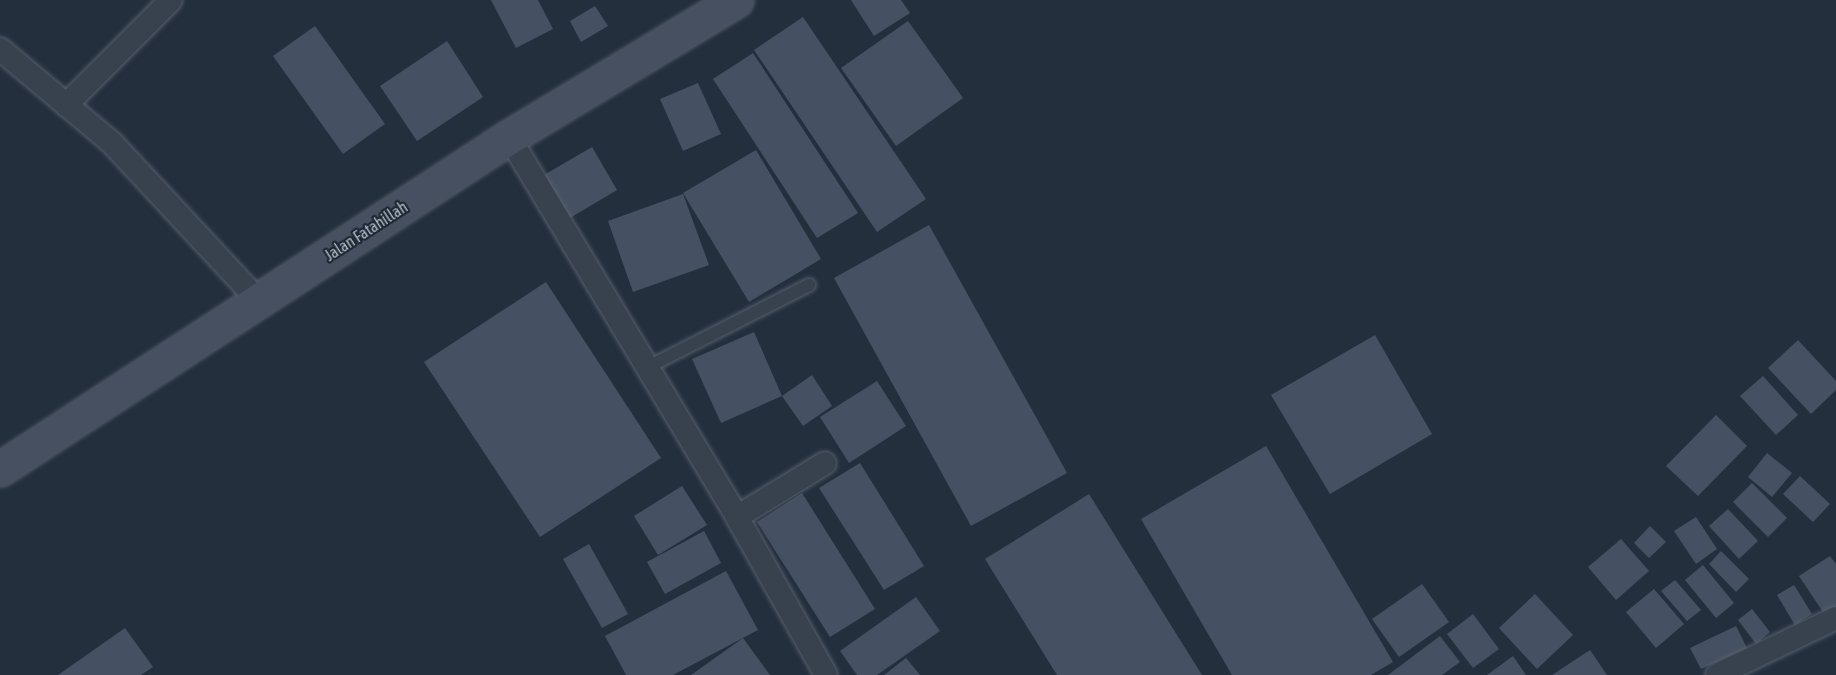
<!DOCTYPE html>
<html>
<head>
<meta charset="utf-8">
<style>
	body { margin:0 }
	#map { position:relative; width:1836px; height:675px; overflow:hidden; background:#242f3e; font-family:"Asap Condensed",sans-serif }
	div>[style] { position:absolute }
	.building>* { inset:0; background:#455162 }
	.roads { filter:drop-shadow(0 0 2px #565f6c) drop-shadow(0 0 2px #565f6c) }
	.lane>* { height:12px; margin:-6px; padding:0 6px; transform-origin:6px; border-radius:6px; background:#38414e }
	.street>* { height:22px; margin:-11px; padding:0 11px; transform-origin:11px; border-radius:11px; background:#38414e }
	.secondary>* { height:33px; margin:-16.5px; padding:0 16.5px; transform-origin:16.5px; border-radius:16.5px; background:#465061 }
	span { translate:-50% -50%; white-space:nowrap; text-align:center; line-height:1.15; -webkit-text-stroke:4.5px #1d2633; paint-order:stroke }
	.street-label { font-size:16px; color:#b4bcc9 }
</style>
</head>
<body>
<div id="map">
	<div class="building">
		<div style="clip-path:polygon(491px 0,538px 0,553px 29px,516px 48px)"></div>
		<div style="clip-path:polygon(851px 0,901px 0,910px 13px,874px 36px)"></div>
		<div style="clip-path:polygon(595px 6px,608px 26px,581px 42px,570px 21px)"></div>
		<div style="clip-path:polygon(803px 17px,926px 199px,877px 232px,754px 50px)"></div>
		<div style="clip-path:polygon(908px 21px,963px 98px,896px 146px,841px 68px)"></div>
		<div style="clip-path:polygon(315px 26px,385px 124px,343px 154px,273px 56px)"></div>
		<div style="clip-path:polygon(447px 41px,483px 97px,417px 141px,380px 86px)"></div>
		<div style="clip-path:polygon(753px 53px,858px 213px,817px 238px,713px 79px)"></div>
		<div style="clip-path:polygon(698px 83px,721px 134px,683px 151px,660px 99px)"></div>
		<div style="clip-path:polygon(592px 147px,617px 190px,570px 218px,544px 175px)"></div>
		<div style="clip-path:polygon(756px 150px,821px 259px,749px 302px,683px 193px)"></div>
		<div style="clip-path:polygon(683px 194px,709px 265px,633px 292px,608px 221px)"></div>
		<div style="clip-path:polygon(929px 225px,1067px 473px,971px 526px,834px 278px)"></div>
		<div style="clip-path:polygon(546px 282px,661px 458px,540px 537px,424px 362px)"></div>
		<div style="clip-path:polygon(754px 332px,782px 396px,721px 423px,692px 359px)"></div>
		<div style="clip-path:polygon(1375px 335px,1432px 434px,1330px 494px,1271px 395px)"></div>
		<div style="clip-path:polygon(1798px 340px,1836px 381px,1836px 390px,1811px 414px,1768px 368px)"></div>
		<div style="clip-path:polygon(812px 375px,832px 406px,803px 426px,782px 396px)"></div>
		<div style="clip-path:polygon(1763px 376px,1798px 415px,1776px 435px,1740px 396px)"></div>
		<div style="clip-path:polygon(877px 381px,906px 426px,849px 463px,820px 417px)"></div>
		<div style="clip-path:polygon(1716px 415px,1747px 446px,1698px 496px,1666px 466px)"></div>
		<div style="clip-path:polygon(1266px 446px,1393px 662px,1371px 675px,1232px 675px,1141px 519px)"></div>
		<div style="clip-path:polygon(1767px 453px,1792px 473px,1772px 497px,1748px 477px)"></div>
		<div style="clip-path:polygon(860px 463px,924px 566px,884px 590px,819px 488px)"></div>
		<div style="clip-path:polygon(1800px 476px,1830px 504px,1813px 522px,1783px 494px)"></div>
		<div style="clip-path:polygon(1752px 483px,1787px 518px,1768px 537px,1733px 502px)"></div>
		<div style="clip-path:polygon(682px 486px,707px 525px,658px 555px,634px 516px)"></div>
		<div style="clip-path:polygon(802px 493px,875px 609px,830px 637px,757px 522px)"></div>
		<div style="clip-path:polygon(1089px 494px,1202px 675px,1057px 675px,985px 559px)"></div>
		<div style="clip-path:polygon(1728px 509px,1758px 541px,1739px 559px,1709px 526px)"></div>
		<div style="clip-path:polygon(1696px 517px,1717px 549px,1696px 564px,1674px 531px)"></div>
		<div style="clip-path:polygon(1650px 526px,1666px 542px,1649px 558px,1634px 543px)"></div>
		<div style="clip-path:polygon(704px 531px,721px 563px,665px 594px,647px 562px)"></div>
		<div style="clip-path:polygon(1621px 539px,1649px 571px,1616px 600px,1588px 567px)"></div>
		<div style="clip-path:polygon(589px 544px,628px 614px,602px 628px,563px 559px)"></div>
		<div style="clip-path:polygon(1721px 551px,1749px 579px,1736px 592px,1709px 564px)"></div>
		<div style="clip-path:polygon(1830px 556px,1836px 564px,1836px 608px,1825px 615px,1799px 576px)"></div>
		<div style="clip-path:polygon(1703px 565px,1734px 603px,1716px 618px,1685px 580px)"></div>
		<div style="clip-path:polygon(726px 571px,758px 630px,673px 675px,626px 675px,605px 636px)"></div>
		<div style="clip-path:polygon(1675px 580px,1701px 610px,1687px 621px,1661px 591px)"></div>
		<div style="clip-path:polygon(1422px 584px,1449px 622px,1399px 657px,1372px 619px)"></div>
		<div style="clip-path:polygon(1794px 585px,1812px 614px,1795px 625px,1777px 595px)"></div>
		<div style="clip-path:polygon(1654px 589px,1684px 624px,1656px 648px,1626px 612px)"></div>
		<div style="clip-path:polygon(1535px 594px,1573px 635px,1537px 669px,1499px 628px)"></div>
		<div style="clip-path:polygon(916px 597px,940px 631px,877px 675px,857px 675px,840px 651px)"></div>
		<div style="clip-path:polygon(1752px 609px,1770px 632px,1756px 644px,1738px 620px)"></div>
		<div style="clip-path:polygon(1473px 614px,1499px 649px,1473px 668px,1447px 634px)"></div>
		<div style="clip-path:polygon(1736px 626px,1747px 648px,1701px 669px,1690px 648px)"></div>
		<div style="clip-path:polygon(125px 628px,153px 667px,141px 675px,58px 675px)"></div>
		<div style="clip-path:polygon(1440px 636px,1460px 662px,1442px 675px,1388px 675px)"></div>
		<div style="clip-path:polygon(743px 638px,770px 675px,691px 675px)"></div>
		<div style="clip-path:polygon(1590px 650px,1607px 675px,1552px 675px)"></div>
		<div style="clip-path:polygon(1513px 656px,1526px 675px,1487px 675px)"></div>
		<div style="clip-path:polygon(906px 658px,920px 675px,884px 675px)"></div>
	</div>
	<div class="roads">
		<div class="lane">
			<div style="left:648px;top:367px;width:181px;rotate:-27deg"></div>
		</div>
		<div class="street">
			<div style="left:0;top:49px;width:146px;rotate:40deg"></div>
			<div style="left:112px;top:143px;width:216px;rotate:47.1deg"></div>
			<div style="left:66px;top:105px;width:148px;rotate:-45deg"></div>
			<div style="left:509px;top:137px;width:443px;rotate:59deg"></div>
			<div style="left:737px;top:517px;width:181px;rotate:60.6deg"></div>
			<div style="left:737px;top:517px;width:103px;rotate:-31.5deg"></div>
			<div style="left:1717px;top:675px;width:132px;rotate:-25.6deg"></div>
		</div>
		<div class="secondary">
			<div style="left:0;top:469px;width:608px;rotate:-33.11deg"></div>
			<div style="left:509px;top:137px;width:265px;rotate:-31.1deg"></div>
		</div>
	</div>
	<div class="street-label">
		<span style="left:366px;top:231px;rotate:-33deg">Jalan Fatahillah</span>
	</div>
</div>
</body>
</html>
